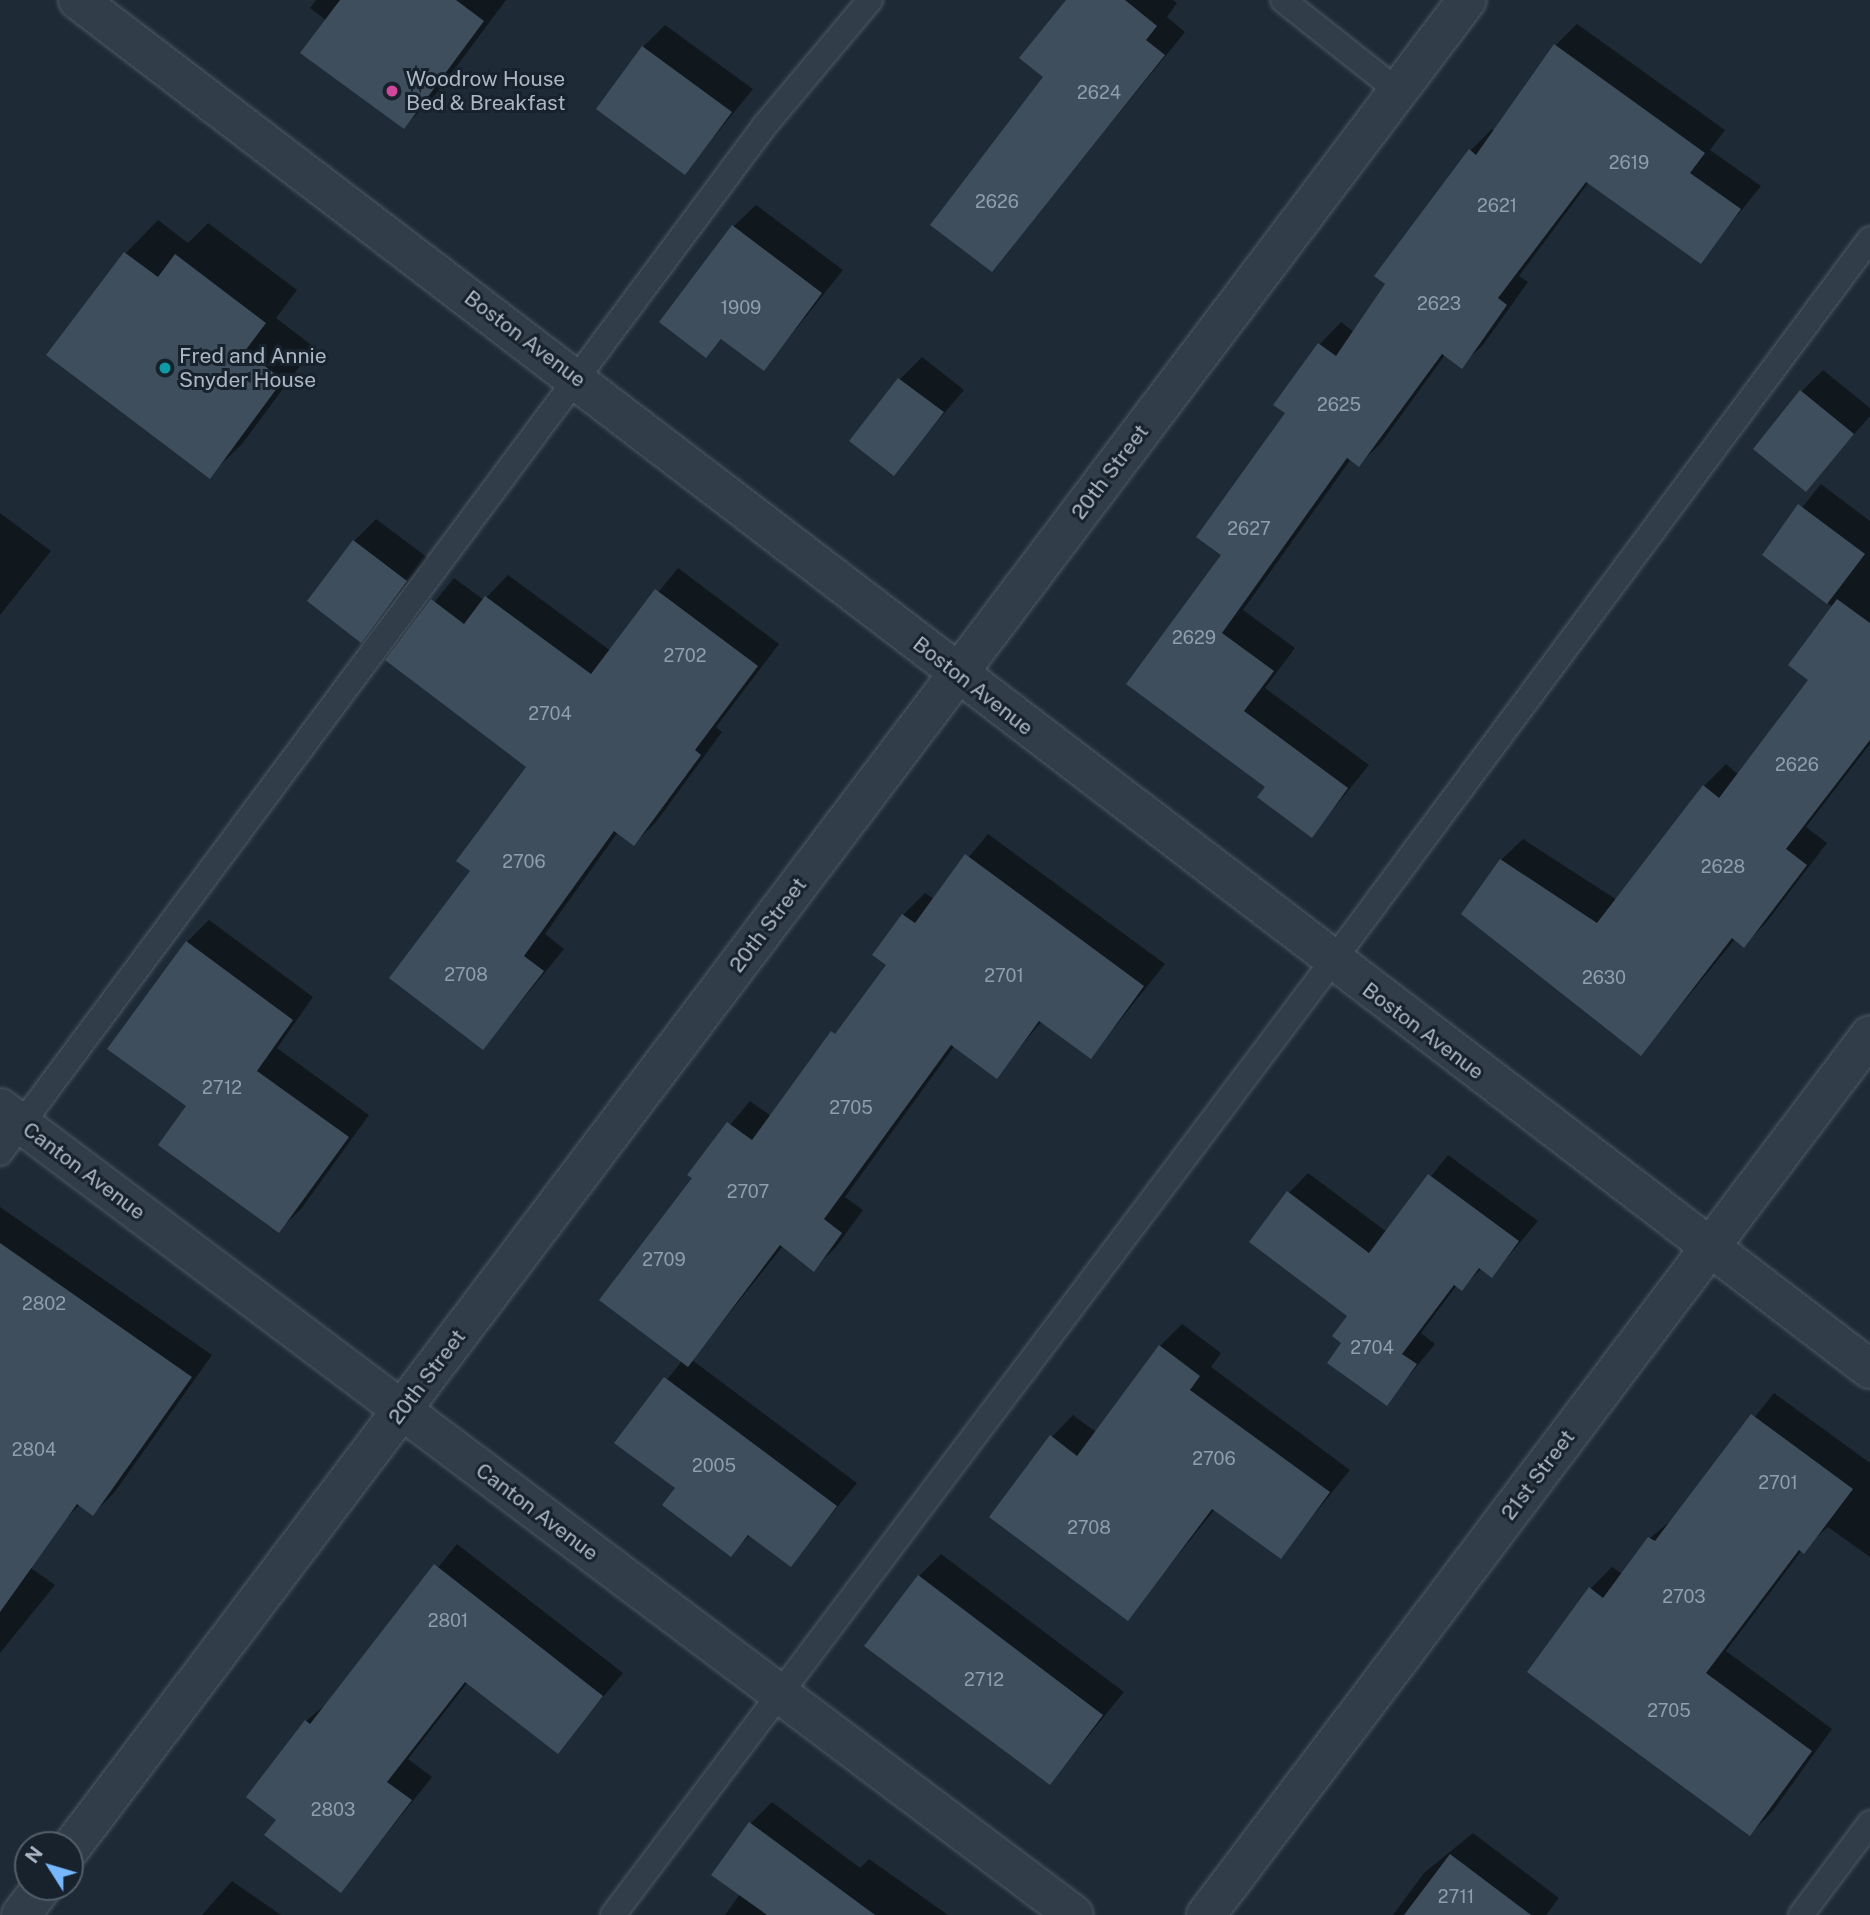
<!DOCTYPE html>
<html>
<head>
<meta charset="utf-8">
<style>
	body { margin:0 }
	#map { position:relative; width:1870px; height:1915px; overflow:hidden; background:#1e2b37; font-family:"Public Sans",sans-serif }
	div>[style] { position:absolute }
	.shadow>* { inset:0; background:#0007 }
	.building>* { inset:0; background:#3f4e5d }
	.roads { filter:drop-shadow(0 0 2px #4f5a66) drop-shadow(0 0 2px #4f5a66) }
	.service>* { height:24px; margin:-12px; padding:0 12px; transform-origin:12px; border-radius:12px; background:#313d48 }
	.minor>* { height:38px; margin:-19px; padding:0 19px; transform-origin:19px; border-radius:19px; background:#313d48 }
	.tertiary>* { height:38px; margin:-19px; padding:0 19px; transform-origin:19px; border-radius:19px; background:#313d48 }
	.dots>* { width:19px; height:19px; translate:-50% -50%; box-sizing:border-box; border:4px solid #17222c; border-radius:50% }
	span { translate:-50% -50%; white-space:nowrap; text-align:center; line-height:1.15; -webkit-text-stroke:6px #17222c; paint-order:stroke }
	.number-label { font-size:18px; color:#909dab }
	.number-label span { -webkit-text-stroke-width:0 }
	.poi-label { font-size:21px; color:#abb7c5 }
	.left { translate:0 -50%; text-align:left }
	.street-label { font-size:21px; color:#abb7c5 }
	.north { position:absolute; left:14px; top:1831px; width:70px; height:70px; box-sizing:border-box; background:#17222c; border:2px solid #525e69; border-radius:50%; rotate:307deg; font-size:19px; font-weight:700; line-height:28px; text-align:center; color:#abb7c5 }
	.north::after { content:''; display:block; margin:auto; width:24px; height:32px; background:#76b7ff; clip-path:polygon(50% 0,100% 100%,50% 72%,0 100%) }
</style>
</head>
<body>
<div id="map">
	<div class="shadow">
		<div style="clip-path:polygon(316px 0,506px 0,436px 94px,404px 127px,327px 21px,310px 8px)"></div>
		<div style="clip-path:polygon(1068px 0,1173px 0,1177px 3px,1167px 17px,1185px 32px,992px 270px)"></div>
		<div style="clip-path:polygon(1577px 24px,1725px 130px,1710px 150px,1761px 186px,1700px 262px,1589px 182px,1519px 276px,1528px 282px,1483px 345px,1461px 366px,1445px 355px,1381px 443px,1359px 465px,1351px 459px,1243px 610px,1295px 648px,1265px 688px,1369px 765px,1312px 835px,1268px 786px,1128px 683px,1224px 554px,1320px 344px,1341px 322px,1354px 332px,1471px 150px,1492px 129px,1495px 131px,1555px 46px)"></div>
		<div style="clip-path:polygon(665px 25px,753px 89px,685px 172px,643px 47px)"></div>
		<div style="clip-path:polygon(756px 205px,843px 270px,764px 369px,723px 338px,706px 355px,734px 226px)"></div>
		<div style="clip-path:polygon(158px 220px,188px 243px,208px 223px,297px 290px,276px 318px,314px 347px,242px 444px,209px 476px,49px 355px,126px 253px)"></div>
		<div style="clip-path:polygon(922px 357px,964px 390px,893px 473px,900px 379px)"></div>
		<div style="clip-path:polygon(1823px 370px,1870px 408px,1870px 416px,1806px 489px,1801px 392px)"></div>
		<div style="clip-path:polygon(1821px 484px,1870px 521px,1870px 744px,1806px 827px,1827px 843px,1765px 924px,1744px 945px,1735px 939px,1641px 1054px,1501px 860px,1523px 839px,1617px 900px,1704px 786px,1726px 764px,1739px 775px,1810px 680px,1833px 607px,1764px 555px)"></div>
		<div style="clip-path:polygon(0 513px,51px 551px,0 615px)"></div>
		<div style="clip-path:polygon(376px 519px,428px 558px,361px 640px,354px 541px)"></div>
		<div style="clip-path:polygon(678px 568px,779px 644px,716px 727px,722px 732px,656px 822px,634px 844px,618px 832px,545px 934px,564px 949px,483px 1048px,473px 870px,528px 766px,388px 660px,454px 578px,484px 600px,508px 575px,611px 651px)"></div>
		<div style="clip-path:polygon(988px 834px,1165px 964px,1091px 1057px,1042px 1021px,996px 1076px,955px 1045px,845px 1197px,863px 1210px,836px 1247px,814px 1269px,783px 1246px,692px 1360px,857px 1483px,790px 1565px,750px 1535px,731px 1554px,677px 1488px,616px 1443px,682px 1361px,694px 1178px,689px 1174px,750px 1101px,771px 1116px,889px 965px,903px 915px,925px 893px,934px 899px)"></div>
		<div style="clip-path:polygon(209px 920px,313px 997px,277px 1048px,369px 1115px,301px 1209px,279px 1230px,189px 1106px,187px 942px)"></div>
		<div style="clip-path:polygon(1448px 1155px,1538px 1221px,1492px 1276px,1482px 1268px,1461px 1289px,1457px 1285px,1421px 1333px,1435px 1344px,1386px 1404px,1344px 1343px,1349px 1315px,1289px 1193px,1308px 1173px,1387px 1232px)"></div>
		<div style="clip-path:polygon(0 1207px,212px 1355px,114px 1493px,93px 1514px,80px 1504px,62px 1523px,0 1478px)"></div>
		<div style="clip-path:polygon(1182px 1324px,1221px 1353px,1211px 1367px,1350px 1470px,1280px 1557px,1215px 1509px,1127px 1619px,1052px 1437px,1073px 1415px,1096px 1432px,1160px 1346px)"></div>
		<div style="clip-path:polygon(1774px 1393px,1870px 1463px,1870px 1557px,1828px 1527px,1802px 1550px,1726px 1651px,1832px 1729px,1772px 1812px,1750px 1834px,1590px 1589px,1612px 1567px,1622px 1574px,1650px 1538px,1674px 1518px)"></div>
		<div style="clip-path:polygon(457px 1544px,623px 1673px,557px 1752px,468px 1682px,408px 1759px,432px 1777px,341px 1891px,278px 1819px,249px 1797px,306px 1721px,330px 1701px)"></div>
		<div style="clip-path:polygon(0 1546px,55px 1585px,0 1653px)"></div>
		<div style="clip-path:polygon(941px 1554px,1124px 1692px,1050px 1783px,919px 1576px)"></div>
		<div style="clip-path:polygon(772px 1802px,860px 1868px,869px 1859px,948px 1915px,725px 1915px,740px 1894px,751px 1823px)"></div>
		<div style="clip-path:polygon(1473px 1833px,1559px 1898px,1546px 1915px,1393px 1915px,1424px 1873px)"></div>
		<div style="clip-path:polygon(232px 1881px,281px 1915px,202px 1915px)"></div>
	</div>
	<div class="building">
		<div style="clip-path:polygon(340px 0,456px 0,484px 21px,404px 129px,300px 53px)"></div>
		<div style="clip-path:polygon(1066px 0,1125px 0,1157px 26px,1146px 40px,1165px 55px,992px 272px,930px 225px,1043px 77px,1019px 58px)"></div>
		<div style="clip-path:polygon(1554px 44px,1705px 153px,1690px 173px,1741px 209px,1701px 264px,1586px 182px,1498px 298px,1507px 305px,1462px 369px,1442px 354px,1359px 467px,1347px 458px,1222px 633px,1274px 671px,1244px 711px,1348px 788px,1312px 838px,1257px 797px,1265px 787px,1126px 684px,1221px 555px,1196px 537px,1285px 413px,1273px 405px,1318px 343px,1336px 356px,1385px 284px,1374px 276px,1469px 149px,1476px 155px)"></div>
		<div style="clip-path:polygon(642px 46px,732px 112px,685px 175px,596px 109px)"></div>
		<div style="clip-path:polygon(732px 225px,822px 293px,764px 371px,721px 339px,706px 358px,659px 322px)"></div>
		<div style="clip-path:polygon(124px 252px,158px 277px,175px 254px,266px 323px,245px 351px,283px 380px,210px 479px,46px 355px)"></div>
		<div style="clip-path:polygon(898px 378px,944px 412px,894px 476px,849px 441px)"></div>
		<div style="clip-path:polygon(1800px 390px,1854px 434px,1806px 492px,1753px 449px)"></div>
		<div style="clip-path:polygon(1798px 504px,1865px 554px,1827px 604px,1762px 555px)"></div>
		<div style="clip-path:polygon(353px 540px,407px 581px,361px 643px,307px 601px)"></div>
		<div style="clip-path:polygon(655px 589px,758px 666px,695px 750px,701px 755px,634px 846px,614px 831px,524px 956px,544px 971px,483px 1050px,389px 978px,470px 871px,456px 861px,526px 767px,385px 660px,431px 599px,464px 624px,485px 596px,591px 674px)"></div>
		<div style="clip-path:polygon(1837px 599px,1870px 623px,1870px 740px,1786px 849px,1807px 865px,1744px 948px,1732px 938px,1641px 1056px,1461px 914px,1500px 859px,1597px 923px,1703px 785px,1719px 798px,1808px 680px,1788px 665px)"></div>
		<div style="clip-path:polygon(965px 854px,1144px 986px,1091px 1059px,1039px 1021px,997px 1079px,951px 1045px,824px 1219px,842px 1233px,814px 1272px,780px 1245px,688px 1367px,599px 1300px,692px 1178px,687px 1175px,727px 1122px,752px 1140px,831px 1031px,835px 1034px,886px 965px,872px 955px,902px 914px,915px 923px)"></div>
		<div style="clip-path:polygon(186px 941px,293px 1020px,257px 1071px,349px 1137px,279px 1233px,158px 1145px,186px 1106px,107px 1049px)"></div>
		<div style="clip-path:polygon(1428px 1174px,1519px 1241px,1492px 1278px,1479px 1268px,1462px 1291px,1454px 1285px,1402px 1354px,1417px 1364px,1387px 1406px,1327px 1363px,1341px 1343px,1332px 1336px,1347px 1316px,1249px 1242px,1287px 1191px,1369px 1253px)"></div>
		<div style="clip-path:polygon(0 1243px,192px 1377px,93px 1516px,77px 1504px,0 1612px)"></div>
		<div style="clip-path:polygon(1159px 1345px,1200px 1376px,1190px 1390px,1330px 1492px,1281px 1559px,1212px 1509px,1128px 1621px,989px 1517px,1050px 1435px,1077px 1456px)"></div>
		<div style="clip-path:polygon(664px 1377px,837px 1506px,791px 1567px,748px 1535px,731px 1557px,662px 1505px,675px 1488px,614px 1443px)"></div>
		<div style="clip-path:polygon(1751px 1414px,1853px 1489px,1804px 1554px,1799px 1550px,1706px 1673px,1812px 1751px,1750px 1836px,1527px 1672px,1589px 1587px,1603px 1598px,1648px 1537px,1655px 1541px)"></div>
		<div style="clip-path:polygon(434px 1564px,603px 1696px,558px 1754px,465px 1682px,387px 1782px,412px 1800px,341px 1893px,264px 1835px,276px 1820px,246px 1797px,305px 1720px,310px 1724px)"></div>
		<div style="clip-path:polygon(918px 1575px,1103px 1715px,1050px 1785px,864px 1646px)"></div>
		<div style="clip-path:polygon(749px 1822px,875px 1915px,767px 1915px,711px 1875px)"></div>
		<div style="clip-path:polygon(1450px 1854px,1531px 1915px,1404px 1915px)"></div>
	</div>
	<div class="roads">
		<div class="service">
			<div style="left:1283px;top:0;width:147px;rotate:38.4deg"></div>
			<div style="left:0;top:1153px;width:1283px;rotate:-53.34deg"></div>
			<div style="left:766px;top:124px;width:162px;rotate:-50deg"></div>
			<div style="left:613px;top:1915px;width:1194px;rotate:-52.97deg"></div>
			<div style="left:1332px;top:962px;width:901px;rotate:-53.35deg"></div>
			<div style="left:1801px;top:1915px;width:115px;rotate:-53.1deg"></div>
		</div>
		<div class="minor">
			<div style="left:0;top:1108px;width:1343px;rotate:36.92deg"></div>
			<div style="left:70px;top:1849px;width:2317px;rotate:-52.93deg"></div>
			<div style="left:21px;top:1915px;width:35px;rotate:-53deg"></div>
			<div style="left:1206px;top:1915px;width:1102px;rotate:-52.96deg"></div>
		</div>
		<div class="tertiary">
			<div style="left:78px;top:0;width:2255px;rotate:37.38deg"></div>
		</div>
	</div>
	<div class="dots">
		<div style="left:392px;top:91px;background:#d1479c"></div>
		<div style="left:165px;top:368px;background:#0f9aa8"></div>
	</div>
	<div class="number-label">
		<span style="left:1099px;top:93px">2624</span>
		<span style="left:1629px;top:163px">2619</span>
		<span style="left:997px;top:202px">2626</span>
		<span style="left:1497px;top:206px">2621</span>
		<span style="left:1439px;top:304px">2623</span>
		<span style="left:741px;top:308px">1909</span>
		<span style="left:1339px;top:405px">2625</span>
		<span style="left:1249px;top:529px">2627</span>
		<span style="left:1194px;top:638px">2629</span>
		<span style="left:685px;top:656px">2702</span>
		<span style="left:550px;top:714px">2704</span>
		<span style="left:1797px;top:765px">2626</span>
		<span style="left:524px;top:862px">2706</span>
		<span style="left:1723px;top:867px">2628</span>
		<span style="left:466px;top:975px">2708</span>
		<span style="left:1004px;top:976px">2701</span>
		<span style="left:1604px;top:978px">2630</span>
		<span style="left:222px;top:1088px">2712</span>
		<span style="left:851px;top:1108px">2705</span>
		<span style="left:748px;top:1192px">2707</span>
		<span style="left:664px;top:1260px">2709</span>
		<span style="left:44px;top:1304px">2802</span>
		<span style="left:1372px;top:1348px">2704</span>
		<span style="left:34px;top:1450px">2804</span>
		<span style="left:1214px;top:1459px">2706</span>
		<span style="left:714px;top:1466px">2005</span>
		<span style="left:1778px;top:1483px">2701</span>
		<span style="left:1089px;top:1528px">2708</span>
		<span style="left:1684px;top:1597px">2703</span>
		<span style="left:448px;top:1621px">2801</span>
		<span style="left:984px;top:1680px">2712</span>
		<span style="left:1669px;top:1711px">2705</span>
		<span style="left:333px;top:1810px">2803</span>
		<span style="left:1456px;top:1897px">2711</span>
	</div>
	<div class="poi-label">
		<span class="left" style="left:406px;top:91px">Woodrow House<br>Bed &amp; Breakfast</span>
		<span class="left" style="left:179px;top:368px">Fred and Annie<br>Snyder House</span>
	</div>
	<div class="street-label">
		<span style="left:525px;top:339px;rotate:37deg">Boston Avenue</span>
		<span style="left:1110px;top:472px;rotate:-53deg">20th Street</span>
		<span style="left:973px;top:686px;rotate:38deg">Boston Avenue</span>
		<span style="left:768px;top:925px;rotate:-53deg">20th Street</span>
		<span style="left:1423px;top:1031px;rotate:37deg">Boston Avenue</span>
		<span style="left:84px;top:1171px;rotate:37deg">Canton Avenue</span>
		<span style="left:427px;top:1377px;rotate:-53deg">20th Street</span>
		<span style="left:1538px;top:1475px;rotate:-53deg">21st Street</span>
		<span style="left:537px;top:1512px;rotate:37deg">Canton Avenue</span>
	</div>
	<div class="north">N</div>
</div>
</body>
</html>
